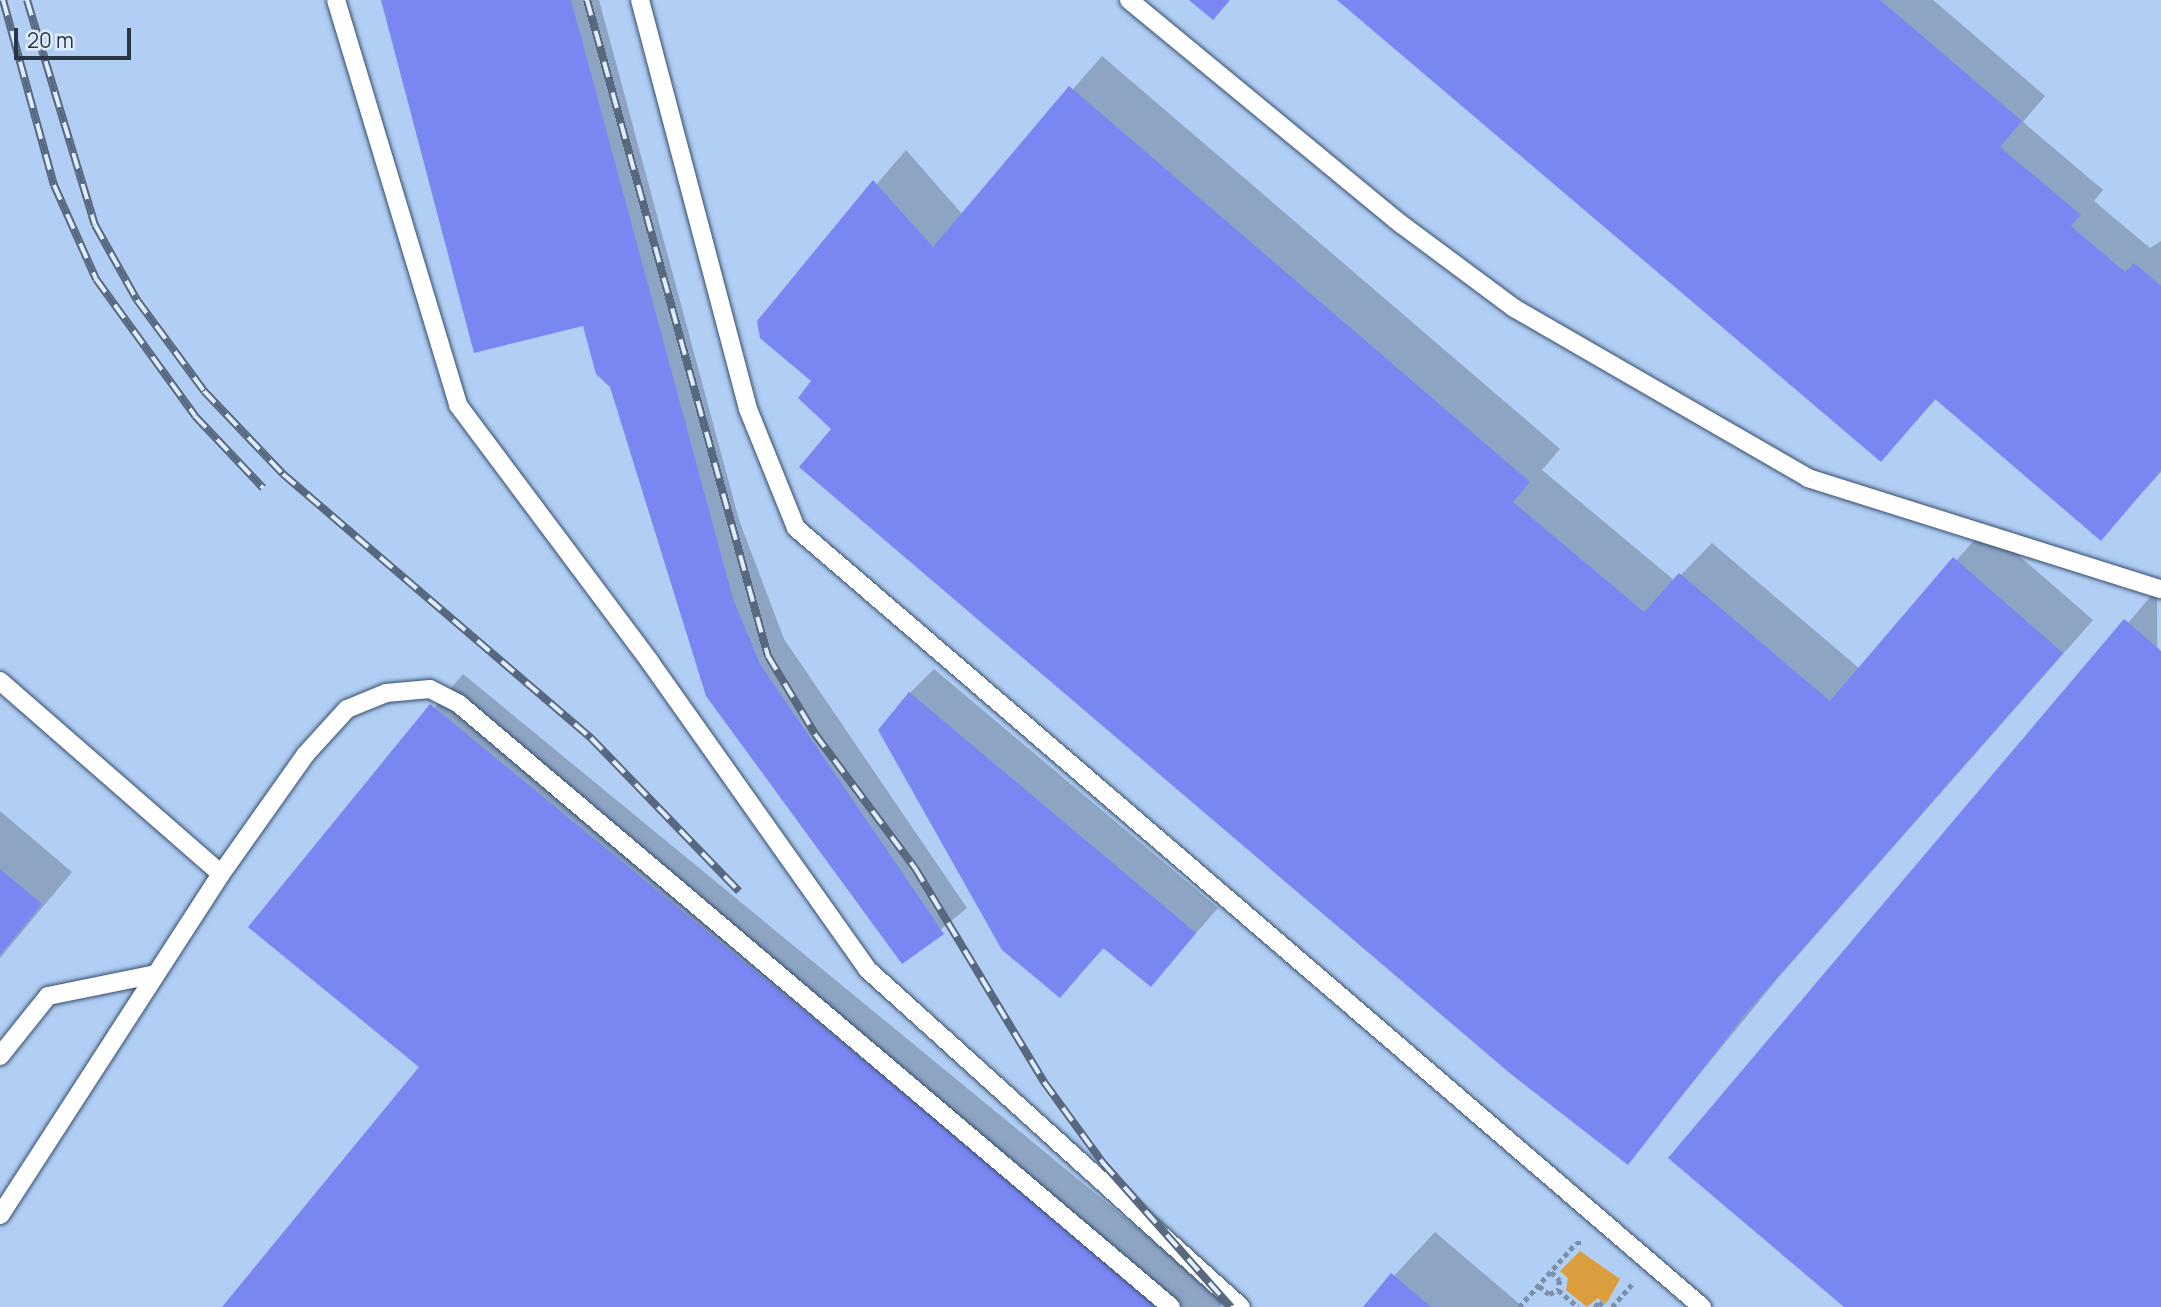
<!DOCTYPE html>
<html>
<head>
<meta charset="utf-8">
<style>
	body { margin:0 }
	#map { position:relative; width:2161px; height:1307px; overflow:hidden; background:#b1cef4; font-family:Manrope,sans-serif }
	div>[style] { position:absolute }
	.green>* { inset:0; background:#da9e3d }
	.shadow>* { inset:0; background:#0003 }
	.building>* { inset:0; background:#7a87f3 }
	.path>* { height:4.5px; margin-top:-2.25px; transform-origin:0; background:repeating-linear-gradient(90deg,#798fab 0 5px,transparent 0 8.5px) }
	.roads { filter:drop-shadow(0 0 2px #354d6d) drop-shadow(0 0 2px #354d6d) }
	.service>* { height:18px; margin:-9px; padding:0 9px; transform-origin:9px; border-radius:9px; background:#fff }
	.rail>* { height:8px; margin-top:-4px; transform-origin:0; background:repeating-linear-gradient(90deg,#e1edfd 0 16px,#57687f 0 32px); box-sizing:border-box; border-block:2px solid #57687f }
	span { translate:-50% -50%; white-space:nowrap; text-align:center; line-height:1.15; -webkit-text-stroke:5px #e1edfd; paint-order:stroke }
	.scale { position:absolute; left:14px; top:28px; width:117px; height:32px; box-sizing:border-box; border:4px solid #2a3545; border-top:0; padding-left:9px; font-size:21px; line-height:24px; white-space:nowrap; color:#2a3545; -webkit-text-stroke:5px #e1edfd; paint-order:stroke }
</style>
</head>
<body>
<div id="map">
	<div class="green">
		<div style="clip-path:polygon(1580px 1251px,1620px 1279px,1606px 1304px,1598px 1298px,1587px 1307px,1566px 1290px,1568px 1278px,1560px 1271px)"></div>
	</div>
	<div class="shadow">
		<div style="clip-path:polygon(383px 0,599px 0,739px 520px,784px 639px,967px 908px,902px 961px,584px 324px)"></div>
		<div style="clip-path:polygon(1340px 0,1933px 0,2045px 96px,2023px 122px,2103px 190px,2094px 201px,2150px 248px,2161px 241px,2161px 472px,2101px 538px,1937px 398px,1881px 460px)"></div>
		<div style="clip-path:polygon(1102px 56px,1560px 449px,1542px 470px,1675px 581px,1712px 543px,1860px 669px,1986px 527px,2093px 620px,1778px 978px,1628px 1162px,834px 429px,814px 381px,759px 321px,906px 150px,963px 215px)"></div>
		<div style="clip-path:polygon(2157px 589px,2161px 1307px,1847px 1307px,1671px 1158px)"></div>
		<div style="clip-path:polygon(934px 669px,1218px 908px,1151px 985px,1105px 947px,1060px 995px,910px 693px)"></div>
		<div style="clip-path:polygon(463px 674px,1225px 1300px,1220px 1307px,224px 1307px,421px 1067px,250px 926px)"></div>
		<div style="clip-path:polygon(0 811px,72px 872px,0 958px)"></div>
		<div style="clip-path:polygon(1435px 1232px,1523px 1307px,1365px 1307px)"></div>
	</div>
	<div class="building">
		<div style="clip-path:polygon(381px 0,571px 0,733px 599px,760px 664px,944px 934px,902px 964px,706px 696px,610px 387px,596px 374px,583px 326px,474px 353px)"></div>
		<div style="clip-path:polygon(1189px 0,1230px 0,1213px 20px)"></div>
		<div style="clip-path:polygon(1337px 0,1880px 0,2022px 121px,2000px 147px,2081px 215px,2071px 226px,2125px 272px,2134px 263px,2161px 286px,2161px 470px,2101px 541px,1935px 399px,1881px 462px)"></div>
		<div style="clip-path:polygon(1069px 86px,1530px 482px,1513px 502px,1644px 612px,1679px 573px,1830px 701px,1953px 557px,2063px 653px,1747px 1012px,1628px 1165px,1512px 1075px,799px 467px,831px 429px,798px 398px,811px 381px,760px 338px,757px 321px,873px 180px,933px 247px)"></div>
		<div style="clip-path:polygon(2124px 619px,2161px 651px,2161px 1307px,1844px 1307px,1668px 1158px)"></div>
		<div style="clip-path:polygon(909px 692px,1196px 933px,1151px 987px,1103px 948px,1060px 998px,1002px 950px,878px 730px)"></div>
		<div style="clip-path:polygon(430px 704px,1164px 1307px,222px 1307px,419px 1067px,248px 927px)"></div>
		<div style="clip-path:polygon(0 869px,42px 904px,0 955px)"></div>
		<div style="clip-path:polygon(1391px 1273px,1431px 1307px,1363px 1307px)"></div>
	</div>
	<div class="path">
		<div style="left:1551px;top:1272px;width:12px;rotate:42deg"></div>
		<div style="left:1560px;top:1280px;width:10px;rotate:101deg"></div>
		<div style="left:1558px;top:1290px;width:26px;rotate:40deg"></div>
		<div style="left:1539px;top:1286px;width:13px;rotate:39deg"></div>
		<div style="left:1549px;top:1294px;width:10px;rotate:-24deg"></div>
		<div style="left:1519px;top:1307px;width:86px;rotate:-48.3deg"></div>
		<div style="left:1576px;top:1243px;width:8px"></div>
		<div style="left:1595px;top:1307px;width:6px;rotate:-51deg"></div>
		<div style="left:1599px;top:1302px;width:8px;rotate:40deg"></div>
		<div style="left:1612px;top:1307px;width:30px;rotate:-49deg"></div>
	</div>
	<div class="roads">
		<div class="service">
			<div style="left:336px;top:0;width:423px;rotate:73.2deg"></div>
			<div style="left:458px;top:405px;width:321px;rotate:53.2deg"></div>
			<div style="left:650px;top:662px;width:376px;rotate:54.7deg"></div>
			<div style="left:867px;top:969px;width:504px;rotate:42.11deg"></div>
			<div style="left:640px;top:0;width:423px;rotate:75.2deg"></div>
			<div style="left:748px;top:409px;width:128px;rotate:68deg"></div>
			<div style="left:796px;top:528px;width:1195px;rotate:40.69deg"></div>
			<div style="left:1129px;top:0;width:352px;rotate:39.5deg"></div>
			<div style="left:1401px;top:224px;width:141px;rotate:36.6deg"></div>
			<div style="left:1514px;top:308px;width:340px;rotate:30deg"></div>
			<div style="left:1808px;top:478px;width:370px;rotate:17.5deg"></div>
			<div style="left:0;top:681px;width:293px;rotate:41.1deg"></div>
			<div style="left:221px;top:874px;width:406px;rotate:122.9deg"></div>
			<div style="left:221px;top:874px;width:147px;rotate:-54.7deg"></div>
			<div style="left:306px;top:754px;width:61px;rotate:-47.7deg"></div>
			<div style="left:347px;top:709px;width:42px;rotate:-22.3deg"></div>
			<div style="left:386px;top:693px;width:44px;rotate:-5.2deg"></div>
			<div style="left:430px;top:689px;width:33px;rotate:27deg"></div>
			<div style="left:459px;top:704px;width:933px;rotate:40.26deg"></div>
			<div style="left:0;top:1056px;width:77px;rotate:-51.3deg"></div>
			<div style="left:48px;top:996px;width:110px;rotate:-11.5deg"></div>
		</div>
	</div>
	<div class="rail">
		<div style="left:3px;top:0;width:192px;rotate:74.6deg"></div>
		<div style="left:54px;top:185px;width:103px;rotate:65.9deg"></div>
		<div style="left:96px;top:279px;width:169px;rotate:54.1deg"></div>
		<div style="left:195px;top:416px;width:99px;rotate:46.6deg"></div>
		<div style="left:27px;top:0;width:235px;rotate:73.2deg"></div>
		<div style="left:95px;top:225px;width:86px;rotate:60.8deg"></div>
		<div style="left:137px;top:300px;width:113px;rotate:53.6deg"></div>
		<div style="left:204px;top:391px;width:115px;rotate:46.4deg"></div>
		<div style="left:283px;top:474px;width:406px;rotate:40.6deg"></div>
		<div style="left:591px;top:738px;width:213px;rotate:46deg"></div>
		<div style="left:587px;top:0;width:681px;rotate:74.58deg"></div>
		<div style="left:768px;top:656px;width:91px;rotate:58.9deg"></div>
		<div style="left:815px;top:734px;width:167px;rotate:53.3deg"></div>
		<div style="left:915px;top:868px;width:250px;rotate:58.9deg"></div>
		<div style="left:1044px;top:1082px;width:100px;rotate:53.9deg"></div>
		<div style="left:1103px;top:1163px;width:193px;rotate:48.4deg"></div>
	</div>
	<div class="scale">20 m</div>
</div>
</body>
</html>
